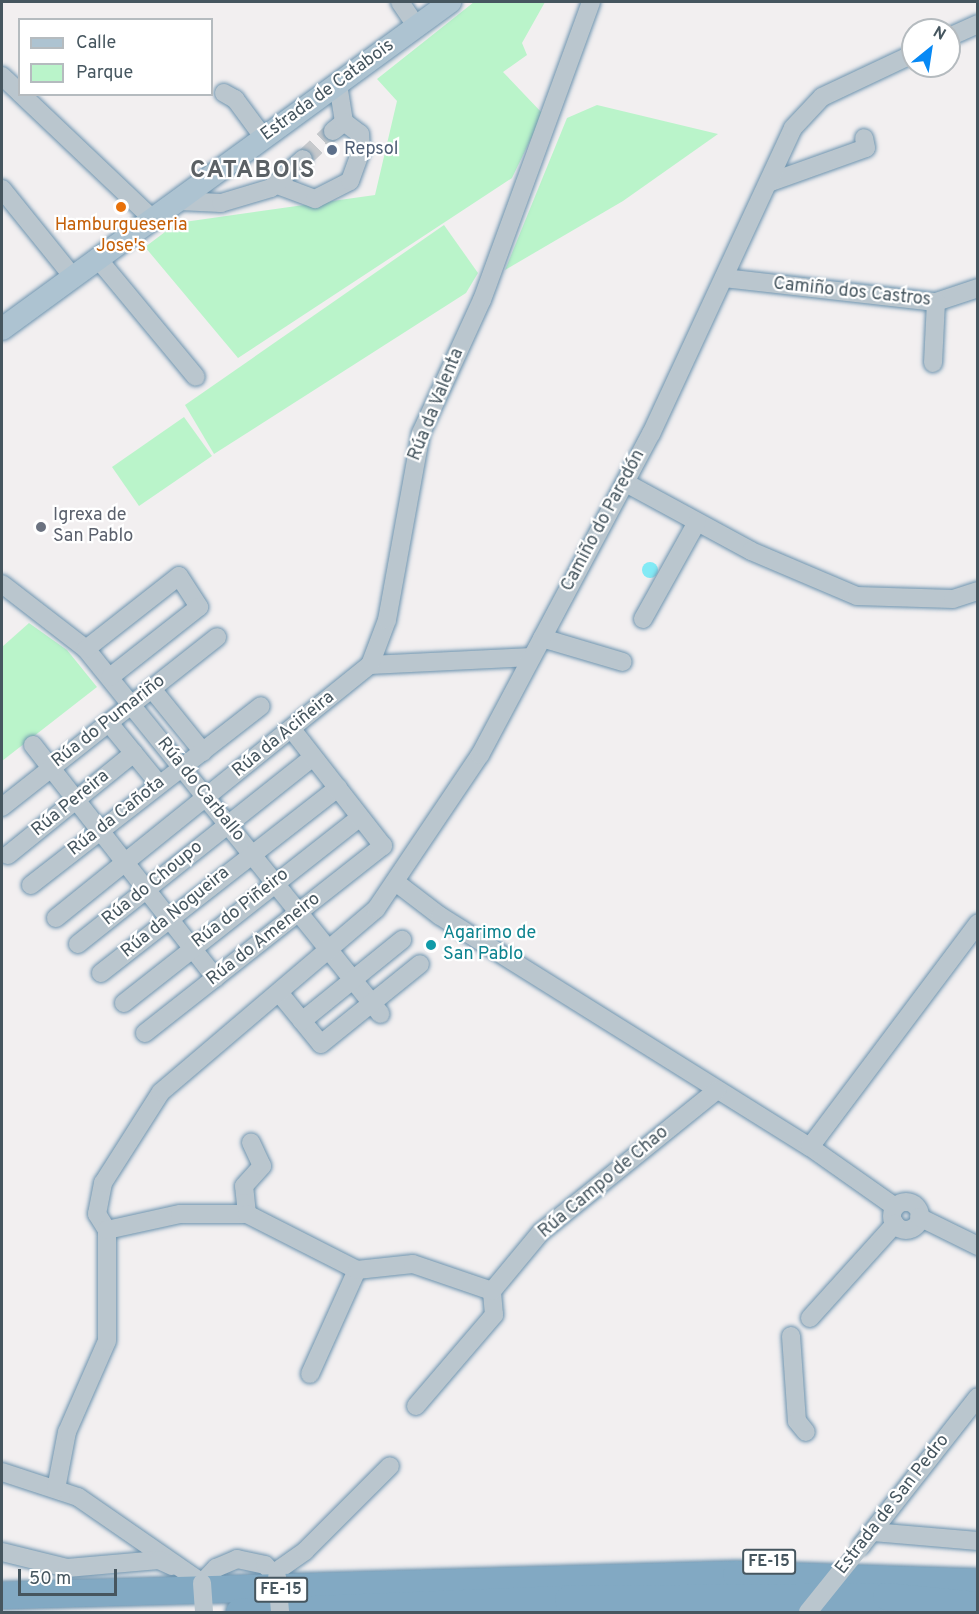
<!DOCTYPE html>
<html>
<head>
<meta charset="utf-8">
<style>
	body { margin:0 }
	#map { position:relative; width:979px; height:1614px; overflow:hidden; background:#f2eff0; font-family:Overpass,sans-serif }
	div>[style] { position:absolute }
	.green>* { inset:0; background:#baf4ca }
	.water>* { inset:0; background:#83eaf5 }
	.round { border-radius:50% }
	.minor-tunnel>* { height:18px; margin-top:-9px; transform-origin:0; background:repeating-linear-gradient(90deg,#c7c9cc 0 18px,transparent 0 27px) }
	.roads { filter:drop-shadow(0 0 2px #6e94af) drop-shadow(0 0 2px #6e94af) }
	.minor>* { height:18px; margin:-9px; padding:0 9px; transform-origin:9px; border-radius:9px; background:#bac6ce }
	.minor>.ring { margin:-9px; padding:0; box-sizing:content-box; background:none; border:18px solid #bac6ce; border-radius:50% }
	.major>* { height:22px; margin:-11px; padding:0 11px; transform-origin:11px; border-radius:11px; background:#adc3d1 }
	.highway>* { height:27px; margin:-13.5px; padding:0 13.5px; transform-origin:13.5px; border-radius:13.5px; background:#82a9c3 }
	.minor-bridge>* { height:18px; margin:-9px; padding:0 9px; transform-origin:9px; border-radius:9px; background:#bac6ce }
	.dots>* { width:16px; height:16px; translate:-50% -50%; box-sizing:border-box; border:3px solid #fff; border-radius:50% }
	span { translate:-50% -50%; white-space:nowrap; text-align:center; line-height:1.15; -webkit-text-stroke:4.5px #fff; paint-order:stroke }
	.shield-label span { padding:2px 4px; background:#fff; border:2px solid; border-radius:4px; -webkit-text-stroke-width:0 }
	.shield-label { font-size:16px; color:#46565f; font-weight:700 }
	.street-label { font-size:18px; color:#46565f }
	.service-label { font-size:18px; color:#4e5e75 }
	.left { translate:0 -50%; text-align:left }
	.food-label { font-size:18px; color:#c56008 }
	.worship-label { font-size:18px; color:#5b616d }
	.culture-label { font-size:18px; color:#0d838f }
	.district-label { font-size:24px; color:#5b6165; font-weight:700; letter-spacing:1.5px }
	.frame { position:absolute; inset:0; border:3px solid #46565f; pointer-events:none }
	.legend { position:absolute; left:18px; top:18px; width:195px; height:78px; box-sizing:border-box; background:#fff; border:2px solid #b5bbbf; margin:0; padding:8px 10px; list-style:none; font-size:18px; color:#46565f }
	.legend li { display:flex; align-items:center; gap:12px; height:30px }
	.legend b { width:30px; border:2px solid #b5bbbf }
	.north { position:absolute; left:901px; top:18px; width:60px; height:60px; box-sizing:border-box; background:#fff; border:2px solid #b5bbbf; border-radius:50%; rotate:30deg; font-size:16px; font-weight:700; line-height:24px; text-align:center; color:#46565f }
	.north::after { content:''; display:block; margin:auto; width:21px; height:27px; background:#0789f5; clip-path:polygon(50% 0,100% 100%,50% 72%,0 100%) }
	.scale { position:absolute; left:18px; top:1569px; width:99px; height:27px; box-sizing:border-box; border:3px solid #46565f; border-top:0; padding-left:8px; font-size:18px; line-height:21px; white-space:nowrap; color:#46565f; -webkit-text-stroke:4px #fff; paint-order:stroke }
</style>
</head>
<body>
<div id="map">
	<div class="green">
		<div style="clip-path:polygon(474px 2px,545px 2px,522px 43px,527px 55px,503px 72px,543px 114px,512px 178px,238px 358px,145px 247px,177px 223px,375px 195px,397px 101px,377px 79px)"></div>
		<div style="clip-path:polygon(597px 105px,718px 134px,623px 201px,505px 270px,567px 118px)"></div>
		<div style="clip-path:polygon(444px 225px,478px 273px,466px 293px,214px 454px,185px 405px)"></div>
		<div style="clip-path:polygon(184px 417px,212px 456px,139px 506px,112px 467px)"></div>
		<div style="clip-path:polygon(29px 623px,67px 650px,97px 687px,2px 761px,2px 647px)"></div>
	</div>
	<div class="water">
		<div class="round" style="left:642px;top:562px;width:16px;height:16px"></div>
	</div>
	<div class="minor-tunnel">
		<div style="left:303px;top:159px;width:41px;rotate:-43deg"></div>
	</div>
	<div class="roads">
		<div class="minor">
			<div style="left:400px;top:2px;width:29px;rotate:56deg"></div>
			<div style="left:949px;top:37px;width:32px;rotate:-24deg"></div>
			<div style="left:2px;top:76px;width:25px;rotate:43deg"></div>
			<div style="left:224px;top:93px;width:13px;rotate:29deg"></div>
			<div style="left:235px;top:99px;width:49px;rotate:53.4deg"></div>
			<div style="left:21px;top:94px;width:183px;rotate:43.5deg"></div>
			<div style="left:333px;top:131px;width:14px;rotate:-39deg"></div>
			<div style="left:344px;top:122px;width:39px;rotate:-99deg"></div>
			<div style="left:768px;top:183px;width:104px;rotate:-19.7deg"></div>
			<div style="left:866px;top:148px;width:10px;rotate:-101deg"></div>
			<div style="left:275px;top:184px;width:43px;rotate:20.6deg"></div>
			<div style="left:315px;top:199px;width:39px;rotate:-27deg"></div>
			<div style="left:350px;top:181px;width:32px;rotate:-70deg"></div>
			<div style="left:361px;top:151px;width:17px;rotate:-93deg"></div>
			<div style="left:360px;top:134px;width:20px;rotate:-143deg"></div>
			<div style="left:2px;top:189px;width:113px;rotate:51.1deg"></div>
			<div style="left:179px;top:201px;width:42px;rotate:2.7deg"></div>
			<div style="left:221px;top:203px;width:52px;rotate:-16.7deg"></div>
			<div style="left:271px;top:188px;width:43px;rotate:-42.2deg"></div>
			<div style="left:98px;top:259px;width:153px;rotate:50.3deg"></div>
			<div style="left:724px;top:278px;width:213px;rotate:6.5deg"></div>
			<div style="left:936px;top:302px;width:44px;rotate:-18.4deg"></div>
			<div style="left:933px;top:363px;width:61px;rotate:-87.2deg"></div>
			<div style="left:626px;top:483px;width:142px;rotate:28.5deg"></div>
			<div style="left:751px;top:551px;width:115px;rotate:23deg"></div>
			<div style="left:857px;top:596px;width:96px;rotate:1.8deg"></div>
			<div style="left:953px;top:599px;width:26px;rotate:-18deg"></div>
			<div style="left:2px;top:584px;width:106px;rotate:37.7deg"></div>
			<div style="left:86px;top:649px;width:469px;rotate:51.1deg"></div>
			<div style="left:643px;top:619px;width:111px;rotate:-60.9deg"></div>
			<div style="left:542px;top:638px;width:84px;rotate:16.5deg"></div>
			<div style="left:86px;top:649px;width:118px;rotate:-38.1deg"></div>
			<div style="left:179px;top:576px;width:37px;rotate:57deg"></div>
			<div style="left:199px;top:607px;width:113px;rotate:141.8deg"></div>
			<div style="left:370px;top:665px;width:162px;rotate:-2.8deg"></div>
			<div style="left:152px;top:689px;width:81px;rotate:51deg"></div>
			<div style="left:109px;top:723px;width:79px;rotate:50.7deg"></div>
			<div style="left:33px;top:745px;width:296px;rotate:51.9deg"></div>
			<div style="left:2px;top:807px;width:274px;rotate:-38.3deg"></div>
			<div style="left:8px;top:855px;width:162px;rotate:-39deg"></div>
			<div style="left:397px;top:883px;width:54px;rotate:37.5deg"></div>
			<div style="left:440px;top:916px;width:436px;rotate:32deg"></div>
			<div style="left:810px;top:1147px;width:104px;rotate:35.2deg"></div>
			<div style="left:31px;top:885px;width:291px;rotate:-37.9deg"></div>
			<div style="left:56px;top:918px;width:403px;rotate:-38.9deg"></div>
			<div style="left:370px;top:665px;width:48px;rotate:-69.3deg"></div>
			<div style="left:387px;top:620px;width:190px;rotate:-79.7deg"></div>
			<div style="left:421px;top:433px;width:146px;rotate:-65.4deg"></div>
			<div style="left:482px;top:300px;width:317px;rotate:-69.9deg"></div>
			<div style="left:78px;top:944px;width:300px;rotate:-38.5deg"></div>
			<div style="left:101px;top:973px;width:301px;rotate:-38deg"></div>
			<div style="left:281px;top:995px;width:63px;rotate:50.8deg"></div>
			<div style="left:321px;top:1044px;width:127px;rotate:-38.9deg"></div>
			<div style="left:124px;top:1003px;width:300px;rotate:-38.2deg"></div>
			<div style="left:302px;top:1021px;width:129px;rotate:-39deg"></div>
			<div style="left:145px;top:1033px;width:303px;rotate:-38.2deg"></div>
			<div style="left:383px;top:846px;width:146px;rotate:-128deg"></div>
			<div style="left:810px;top:1147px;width:280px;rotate:-53.1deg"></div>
			<div class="ring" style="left:892px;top:1202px;width:10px;height:10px"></div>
			<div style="left:247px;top:1214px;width:28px;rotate:-96deg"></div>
			<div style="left:244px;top:1186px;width:27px;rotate:-48deg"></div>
			<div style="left:262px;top:1166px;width:26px;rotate:-115deg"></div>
			<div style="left:919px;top:1217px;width:66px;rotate:26.2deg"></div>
			<div style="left:107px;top:1230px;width:19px;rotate:-122deg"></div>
			<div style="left:97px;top:1214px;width:32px;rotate:-79deg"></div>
			<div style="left:103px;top:1183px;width:108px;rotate:-57.5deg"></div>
			<div style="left:161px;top:1092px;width:282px;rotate:-40.4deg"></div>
			<div style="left:376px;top:909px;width:186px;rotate:-56deg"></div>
			<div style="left:480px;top:755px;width:364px;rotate:-62deg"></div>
			<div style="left:651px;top:434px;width:337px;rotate:-65.1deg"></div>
			<div style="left:793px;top:128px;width:42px;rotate:-46.9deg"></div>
			<div style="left:822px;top:97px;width:101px;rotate:-25.3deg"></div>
			<div style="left:810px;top:1318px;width:127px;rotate:-47.9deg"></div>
			<div style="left:791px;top:1336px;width:85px;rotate:86deg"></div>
			<div style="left:797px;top:1421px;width:14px;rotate:51deg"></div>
			<div style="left:310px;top:1374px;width:114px;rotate:-65.7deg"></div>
			<div style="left:416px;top:1406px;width:120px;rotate:-49.4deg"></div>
			<div style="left:494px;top:1315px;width:24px;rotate:-95deg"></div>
			<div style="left:2px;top:1472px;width:80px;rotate:18.2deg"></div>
			<div style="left:78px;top:1497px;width:151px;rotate:34.7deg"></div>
			<div style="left:202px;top:1583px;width:21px;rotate:-47deg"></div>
			<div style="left:216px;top:1568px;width:23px;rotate:-23deg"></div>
			<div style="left:237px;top:1559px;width:29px;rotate:12deg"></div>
			<div style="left:265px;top:1565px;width:17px;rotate:45deg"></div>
			<div style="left:56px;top:1489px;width:58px;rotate:-79.1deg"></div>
			<div style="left:67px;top:1432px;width:99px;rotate:-66.3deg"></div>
			<div style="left:107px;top:1341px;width:111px;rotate:-90deg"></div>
			<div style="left:107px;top:1230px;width:75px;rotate:-12.4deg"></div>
			<div style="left:180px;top:1214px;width:67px"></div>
			<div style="left:247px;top:1214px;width:123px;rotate:27deg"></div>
			<div style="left:357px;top:1270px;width:56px;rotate:-6.1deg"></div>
			<div style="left:413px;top:1264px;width:83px;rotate:18.9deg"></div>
			<div style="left:492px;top:1291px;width:77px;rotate:-50.3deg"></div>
			<div style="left:541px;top:1232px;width:226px;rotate:-38.9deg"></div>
			<div style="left:873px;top:1532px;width:105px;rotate:4.9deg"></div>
			<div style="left:861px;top:1546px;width:189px;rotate:-51.9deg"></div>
			<div style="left:2px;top:1552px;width:67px;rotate:13.8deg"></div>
			<div style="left:67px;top:1568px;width:92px;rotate:-5deg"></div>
			<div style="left:159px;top:1560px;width:14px;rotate:25deg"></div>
			<div style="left:274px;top:1573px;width:38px;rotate:-35deg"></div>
			<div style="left:305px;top:1551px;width:120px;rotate:-45deg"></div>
		</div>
		<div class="major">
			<div style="left:2px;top:329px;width:555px;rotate:-36.13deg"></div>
		</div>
		<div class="highway">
			<div style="left:2px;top:1595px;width:734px;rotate:-1.64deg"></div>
			<div style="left:736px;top:1574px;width:242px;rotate:1.9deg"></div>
			<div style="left:239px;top:1612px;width:329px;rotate:-2.3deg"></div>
			<div style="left:568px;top:1599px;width:318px;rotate:-0.5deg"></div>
			<div style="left:886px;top:1596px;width:92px;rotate:5.6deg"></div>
		</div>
	</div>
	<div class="minor-bridge">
		<div style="left:277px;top:1577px;width:35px;rotate:85deg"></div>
		<div style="left:202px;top:1583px;width:29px;rotate:86deg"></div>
		<div style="left:808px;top:1612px;width:85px;rotate:-51.2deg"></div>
	</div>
	<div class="dots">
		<div style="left:332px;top:150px;background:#5c6f8a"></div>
		<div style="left:121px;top:207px;background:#e8710a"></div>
		<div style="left:41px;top:527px;background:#6b7280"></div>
		<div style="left:431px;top:945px;background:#0f9aa8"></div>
	</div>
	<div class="shield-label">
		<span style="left:769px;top:1562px">FE-15</span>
		<span style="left:281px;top:1590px">FE-15</span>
	</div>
	<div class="street-label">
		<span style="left:328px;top:91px;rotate:-36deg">Estrada de Catabois</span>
		<span style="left:852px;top:293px;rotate:6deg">Camiño dos Castros</span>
		<span style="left:437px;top:405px;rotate:-68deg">Rúa da Valenta</span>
		<span style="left:604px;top:521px;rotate:-62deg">Camiño do Paredón</span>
		<span style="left:109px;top:722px;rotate:-38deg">Rúa do Pumariño</span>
		<span style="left:284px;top:735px;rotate:-39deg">Rúa da Aciñeira</span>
		<span style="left:200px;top:790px;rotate:51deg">Rúa do Carballo</span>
		<span style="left:71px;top:804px;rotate:-39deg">Rúa Pereira</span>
		<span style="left:117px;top:817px;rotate:-38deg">Rúa da Cañota</span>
		<span style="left:153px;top:884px;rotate:-39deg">Rúa do Choupo</span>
		<span style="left:241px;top:909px;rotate:-38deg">Rúa do Piñeiro</span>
		<span style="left:176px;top:913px;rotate:-39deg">Rúa da Nogueira</span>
		<span style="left:264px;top:940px;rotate:-38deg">Rúa do Ameneiro</span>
		<span style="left:604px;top:1183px;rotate:-40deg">Rúa Campo de Chao</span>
		<span style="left:893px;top:1505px;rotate:-52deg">Estrada de San Pedro</span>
	</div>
	<div class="service-label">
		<span class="left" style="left:344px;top:150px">Repsol</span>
	</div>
	<div class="food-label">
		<span style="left:121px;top:237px">Hamburgueseria<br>Jose's</span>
	</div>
	<div class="worship-label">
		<span class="left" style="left:53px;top:527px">Igrexa de<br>San Pablo</span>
	</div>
	<div class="culture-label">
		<span class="left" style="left:443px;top:945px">Agarimo de<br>San Pablo</span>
	</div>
	<div class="district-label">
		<span style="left:253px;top:172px">CATABOIS</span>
	</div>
	<div class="frame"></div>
	<ul class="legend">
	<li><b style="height:8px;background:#adc3d1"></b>Calle</li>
	<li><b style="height:16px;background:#baf4ca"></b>Parque</li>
	</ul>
	<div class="north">N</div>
	<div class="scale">50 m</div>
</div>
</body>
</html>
